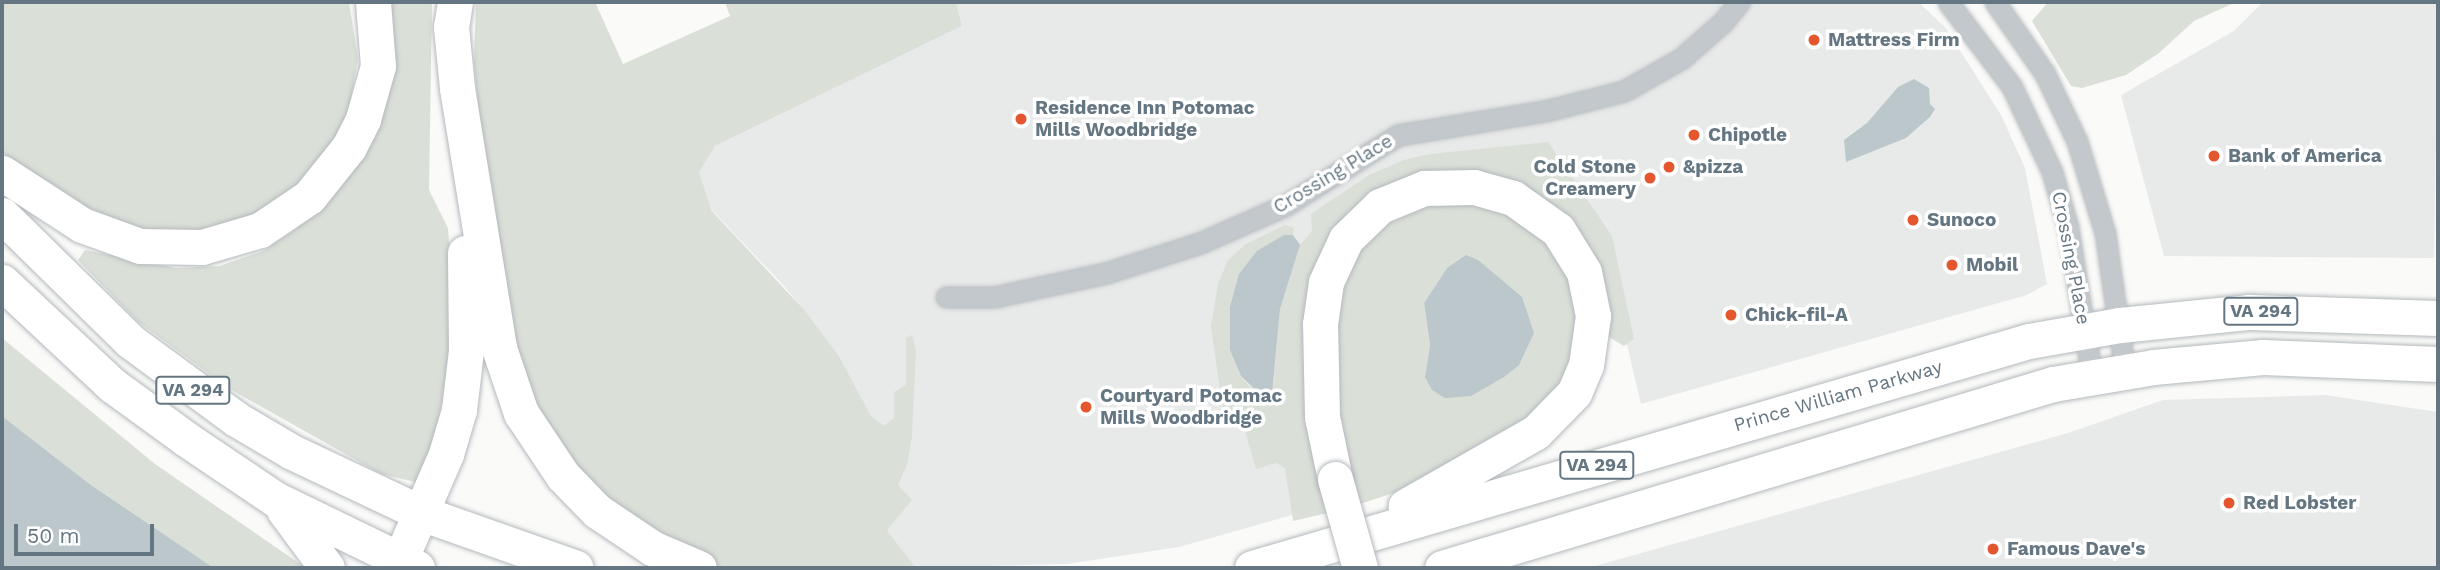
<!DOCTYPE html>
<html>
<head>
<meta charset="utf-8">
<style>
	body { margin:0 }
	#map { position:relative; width:2440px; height:570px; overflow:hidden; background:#fafaf8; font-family:"Work Sans",sans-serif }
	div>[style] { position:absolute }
	.built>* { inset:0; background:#e8e9e9 }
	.green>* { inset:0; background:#dadfd7 }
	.water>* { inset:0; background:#bbc7cb }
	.roads { filter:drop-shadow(0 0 2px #b4b9bd) drop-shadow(0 0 2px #b4b9bd) }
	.street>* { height:19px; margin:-9.5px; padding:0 9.5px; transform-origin:9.5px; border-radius:9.5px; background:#c3c8cc }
	.highway>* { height:35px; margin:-17.5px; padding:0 17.5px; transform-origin:17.5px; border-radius:17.5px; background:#fff }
	.bridges { filter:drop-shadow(0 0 2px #b4b9bd) drop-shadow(0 0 2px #b4b9bd) }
	.highway-bridge>* { height:35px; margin:-17.5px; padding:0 17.5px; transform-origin:17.5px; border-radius:17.5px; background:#fff }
	.dots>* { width:19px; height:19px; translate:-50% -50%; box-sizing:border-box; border:4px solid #fff; border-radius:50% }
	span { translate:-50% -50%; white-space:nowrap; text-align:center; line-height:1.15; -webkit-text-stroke:7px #fff; paint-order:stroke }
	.shield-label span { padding:2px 5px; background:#fff; border:2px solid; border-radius:5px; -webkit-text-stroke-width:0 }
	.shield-label { font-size:18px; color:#657683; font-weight:700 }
	.poi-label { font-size:19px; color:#657683; font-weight:700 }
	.left { translate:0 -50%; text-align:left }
	.right { translate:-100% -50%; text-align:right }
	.street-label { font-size:19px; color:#657683 }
	.frame { position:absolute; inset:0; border:4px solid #657683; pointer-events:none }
	.scale { position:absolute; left:14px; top:524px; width:140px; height:32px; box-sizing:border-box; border:4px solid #657683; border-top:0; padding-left:9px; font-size:21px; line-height:24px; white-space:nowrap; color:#657683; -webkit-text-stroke:5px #fff; paint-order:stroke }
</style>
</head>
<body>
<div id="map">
	<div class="built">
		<div style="clip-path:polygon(956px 2px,1918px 2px,1945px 27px,2001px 115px,2025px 168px,2047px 284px,2027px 295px,1641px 404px,1615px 294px,1470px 157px,1306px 511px,1179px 547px,1067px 564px,916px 568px,887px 530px,893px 481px,876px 426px,839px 356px,785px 287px,684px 181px,715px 146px,962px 26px)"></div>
		<div style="clip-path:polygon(2263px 2px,2438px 2px,2434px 258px,2164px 256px,2121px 95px,2234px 31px)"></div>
		<div style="clip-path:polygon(2325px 395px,2438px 412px,2438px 568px,1588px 568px,2068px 433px,2163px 400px)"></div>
	</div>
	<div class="green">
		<div style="clip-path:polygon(2px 2px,349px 2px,358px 59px,347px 122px,307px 184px,236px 229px,136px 236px,40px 188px,2px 152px)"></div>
		<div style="clip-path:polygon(386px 2px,432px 2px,429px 190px,448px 228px,454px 313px,450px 352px,439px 418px,420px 483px,381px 474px,230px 389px,137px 321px,78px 260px,85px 250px,176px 268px,220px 266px,263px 251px,296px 229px,336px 192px,360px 157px)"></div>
		<div style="clip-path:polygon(476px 2px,595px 2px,623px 64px,730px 16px,725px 2px,956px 2px,962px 26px,715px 146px,699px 172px,711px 210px,805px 311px,839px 356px,871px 416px,884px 426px,894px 418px,894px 392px,906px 385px,906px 338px,912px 335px,916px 350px,912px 436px,907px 465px,898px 485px,912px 500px,887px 530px,916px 568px,719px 568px,612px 516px,522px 386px,480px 128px,474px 62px)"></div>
		<div style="clip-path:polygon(2048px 2px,2236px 2px,2194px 21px,2159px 53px,2126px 75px,2082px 88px,2071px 86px,2032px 21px)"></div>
		<div style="clip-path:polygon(1548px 142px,1612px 236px,1634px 339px,1624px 346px,1607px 336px,1601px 277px,1467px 176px,1334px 243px,1332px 512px,1293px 521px,1285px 468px,1276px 463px,1256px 469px,1240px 413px,1227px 417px,1222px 404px,1211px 327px,1218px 284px,1228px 260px,1246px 244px,1285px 225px,1294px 228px,1293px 235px,1284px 235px,1230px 350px,1241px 376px,1251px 389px,1273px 391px,1280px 309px,1300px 245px,1312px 231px,1311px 214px,1369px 175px,1404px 160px,1430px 154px)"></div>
		<div style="clip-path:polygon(evenodd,1444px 198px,1517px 212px,1566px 261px,1584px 335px,1559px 399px,1445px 476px,1354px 506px,1332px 386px,1338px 292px,1359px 248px,1396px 215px,1444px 198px,1447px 268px,1425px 377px,1430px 345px,1424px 303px,1447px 268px)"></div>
		<div style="clip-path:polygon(2px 338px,155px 464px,306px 568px,214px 568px,91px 485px,2px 416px)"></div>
	</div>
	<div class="water">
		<div style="clip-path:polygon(1914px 79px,1929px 88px,1930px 104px,1935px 109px,1930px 117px,1906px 138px,1846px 162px,1844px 140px,1867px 123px,1898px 87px)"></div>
		<div style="clip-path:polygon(1284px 235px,1293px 235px,1300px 245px,1280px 309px,1271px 405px,1241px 376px,1230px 350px,1230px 307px,1239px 274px,1257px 251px)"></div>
		<div style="clip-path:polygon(1466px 255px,1478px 260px,1522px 297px,1534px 333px,1519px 365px,1504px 377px,1471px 396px,1445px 398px,1432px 390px,1425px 377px,1430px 345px,1424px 303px,1447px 268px)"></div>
		<div style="clip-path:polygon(2px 416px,91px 485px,214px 568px,2px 568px)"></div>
	</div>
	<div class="roads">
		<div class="street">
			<div style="left:1948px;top:2px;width:106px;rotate:53deg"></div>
			<div style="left:2012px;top:87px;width:94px;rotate:64.8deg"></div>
			<div style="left:2052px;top:172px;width:57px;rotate:73.8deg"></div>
			<div style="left:2068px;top:227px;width:152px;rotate:80.9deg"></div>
			<div style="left:1995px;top:2px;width:88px;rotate:55.2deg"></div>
			<div style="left:2045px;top:74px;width:74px;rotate:64.5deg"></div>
			<div style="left:2077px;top:141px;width:96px;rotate:73.1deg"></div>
			<div style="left:2105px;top:233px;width:139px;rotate:81.8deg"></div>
			<div style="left:946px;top:297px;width:48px"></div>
			<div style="left:994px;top:297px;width:115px;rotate:-12.1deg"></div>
			<div style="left:1106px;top:273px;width:99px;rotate:-17.7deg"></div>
			<div style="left:1200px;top:243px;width:94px;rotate:-23.8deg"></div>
			<div style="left:1286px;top:205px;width:132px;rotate:-32deg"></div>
			<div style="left:1398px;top:135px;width:149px;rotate:-9.3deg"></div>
			<div style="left:1545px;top:111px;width:81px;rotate:-14.2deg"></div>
			<div style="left:1624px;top:91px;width:67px;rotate:-29.6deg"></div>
			<div style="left:1682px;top:58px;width:55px;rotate:-41.3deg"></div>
			<div style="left:1723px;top:22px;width:26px;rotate:-51deg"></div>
		</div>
		<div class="highway">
			<div style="left:455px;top:2px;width:25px;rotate:99deg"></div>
			<div style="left:451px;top:27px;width:61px;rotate:84.4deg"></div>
			<div style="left:457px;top:88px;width:263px;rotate:80.8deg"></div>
			<div style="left:499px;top:348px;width:69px;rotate:71.3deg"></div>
			<div style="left:521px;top:413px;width:76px;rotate:56.3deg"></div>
			<div style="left:563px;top:476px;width:49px;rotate:45.8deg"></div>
			<div style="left:597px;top:511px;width:66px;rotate:33.9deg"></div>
			<div style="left:652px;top:548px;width:51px;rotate:23.1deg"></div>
			<div style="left:2px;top:173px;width:95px;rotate:33deg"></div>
			<div style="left:82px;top:225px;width:62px;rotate:19.9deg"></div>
			<div style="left:140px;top:246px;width:62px;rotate:0.9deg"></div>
			<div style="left:202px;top:247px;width:60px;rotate:-16.3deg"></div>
			<div style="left:260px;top:230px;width:59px;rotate:-34deg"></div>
			<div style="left:309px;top:197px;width:64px;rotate:-51.3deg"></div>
			<div style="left:349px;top:147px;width:31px;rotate:-63deg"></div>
			<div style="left:363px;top:119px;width:55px;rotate:-74.2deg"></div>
			<div style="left:378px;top:66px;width:64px;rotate:-94.5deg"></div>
			<div style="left:2px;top:215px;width:180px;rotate:44.5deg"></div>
			<div style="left:130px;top:341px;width:132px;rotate:36.3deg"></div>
			<div style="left:236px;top:419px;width:65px;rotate:30.5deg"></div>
			<div style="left:292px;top:452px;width:143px;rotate:25.3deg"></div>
			<div style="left:421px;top:513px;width:164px;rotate:19.5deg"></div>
			<div style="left:2px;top:282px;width:151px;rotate:43.1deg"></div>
			<div style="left:112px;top:385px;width:92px;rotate:36.1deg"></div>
			<div style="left:186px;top:439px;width:107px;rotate:34deg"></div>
			<div style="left:275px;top:499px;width:158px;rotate:25.9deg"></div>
			<div style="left:1335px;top:479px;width:63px;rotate:-101.8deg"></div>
			<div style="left:1322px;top:417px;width:93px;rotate:-91.2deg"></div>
			<div style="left:1320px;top:324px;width:42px;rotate:-81.9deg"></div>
			<div style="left:1326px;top:282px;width:47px;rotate:-65.1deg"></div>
			<div style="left:1346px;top:239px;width:47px;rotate:-44.1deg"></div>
			<div style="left:1380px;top:206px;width:48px;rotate:-22.2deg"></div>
			<div style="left:1424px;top:188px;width:50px;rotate:-1.1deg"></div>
			<div style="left:1474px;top:187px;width:41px;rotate:15.8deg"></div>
			<div style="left:1513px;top:198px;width:55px;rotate:35.4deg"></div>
			<div style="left:1558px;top:230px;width:49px;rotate:58.2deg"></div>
			<div style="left:1584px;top:272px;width:45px;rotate:78.4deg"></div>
			<div style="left:1593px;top:316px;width:49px;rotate:98.1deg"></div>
			<div style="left:1586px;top:365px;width:30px;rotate:113deg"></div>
			<div style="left:1574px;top:393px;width:54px;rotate:134.3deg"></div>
			<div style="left:1536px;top:432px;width:150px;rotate:150.4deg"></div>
			<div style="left:284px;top:510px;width:72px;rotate:53.4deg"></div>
			<div style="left:400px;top:560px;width:116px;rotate:-66.5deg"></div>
			<div style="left:446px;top:454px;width:46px;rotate:-73.5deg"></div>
			<div style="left:459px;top:410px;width:60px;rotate:-83.3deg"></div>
			<div style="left:466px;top:350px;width:97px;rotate:-90.6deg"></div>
			<div style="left:1252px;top:568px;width:809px;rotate:-16.29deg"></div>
			<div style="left:2029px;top:341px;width:92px;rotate:-10deg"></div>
			<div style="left:2120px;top:325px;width:130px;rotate:-5.8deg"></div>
			<div style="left:2249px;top:312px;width:189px;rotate:1.8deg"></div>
			<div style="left:1442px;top:568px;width:638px;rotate:-16.76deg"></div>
			<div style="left:2053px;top:384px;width:101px;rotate:-9.6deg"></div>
			<div style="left:2153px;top:367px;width:110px;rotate:-5.2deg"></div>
			<div style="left:2263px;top:357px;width:175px;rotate:2.3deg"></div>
		</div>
	</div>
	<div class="bridges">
		<div class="highway-bridge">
			<div style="left:1335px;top:479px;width:92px;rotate:74.3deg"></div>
		</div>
	</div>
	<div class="dots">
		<div style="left:1814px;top:40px;background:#e4572e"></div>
		<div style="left:1021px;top:119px;background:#e4572e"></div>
		<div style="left:1694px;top:135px;background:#e4572e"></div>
		<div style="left:2214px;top:156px;background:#e4572e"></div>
		<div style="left:1669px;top:167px;background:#e4572e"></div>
		<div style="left:1650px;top:178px;background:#e4572e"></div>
		<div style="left:1913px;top:220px;background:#e4572e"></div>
		<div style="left:1952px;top:265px;background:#e4572e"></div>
		<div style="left:1731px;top:315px;background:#e4572e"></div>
		<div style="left:1086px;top:407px;background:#e4572e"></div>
		<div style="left:2229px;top:503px;background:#e4572e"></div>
		<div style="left:1993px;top:549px;background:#e4572e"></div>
	</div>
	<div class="shield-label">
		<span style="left:2261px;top:311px">VA 294</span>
		<span style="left:193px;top:390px">VA 294</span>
		<span style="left:1597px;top:465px">VA 294</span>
	</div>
	<div class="poi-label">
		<span class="left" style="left:1828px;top:40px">Mattress Firm</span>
		<span class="left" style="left:1035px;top:119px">Residence Inn Potomac<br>Mills Woodbridge</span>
		<span class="left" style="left:1708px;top:135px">Chipotle</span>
		<span class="left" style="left:2228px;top:156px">Bank of America</span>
		<span class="right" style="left:1636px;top:178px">Cold Stone<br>Creamery</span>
		<span class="left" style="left:1683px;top:167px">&amp;pizza</span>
		<span class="left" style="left:1927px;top:220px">Sunoco</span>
		<span class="left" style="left:1966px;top:265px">Mobil</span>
		<span class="left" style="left:1745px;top:315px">Chick-fil-A</span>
		<span class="left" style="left:1100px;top:407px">Courtyard Potomac<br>Mills Woodbridge</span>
		<span class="left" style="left:2243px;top:503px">Red Lobster</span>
		<span class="left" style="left:2007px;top:549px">Famous Dave's</span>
	</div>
	<div class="street-label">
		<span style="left:1333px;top:174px;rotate:-31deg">Crossing Place</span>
		<span style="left:2071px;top:258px;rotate:79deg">Crossing Place</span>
		<span style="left:1838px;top:396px;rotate:-16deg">Prince William Parkway</span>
	</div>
	<div class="frame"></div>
	<div class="scale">50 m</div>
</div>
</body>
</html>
